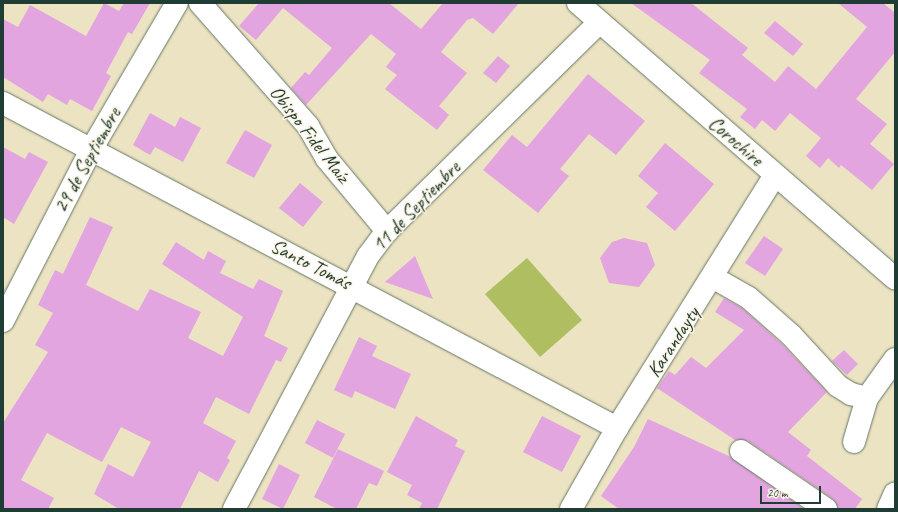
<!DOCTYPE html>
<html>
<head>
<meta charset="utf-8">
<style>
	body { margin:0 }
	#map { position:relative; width:898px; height:512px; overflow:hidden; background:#ebe3c2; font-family:Caveat,sans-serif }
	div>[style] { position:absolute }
	.green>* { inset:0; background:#aebe61 }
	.building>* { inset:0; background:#e2a5df }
	.roads { filter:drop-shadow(0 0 1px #676) drop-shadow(0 0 1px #676) }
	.minor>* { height:22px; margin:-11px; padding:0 11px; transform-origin:11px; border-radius:11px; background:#fff }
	span { translate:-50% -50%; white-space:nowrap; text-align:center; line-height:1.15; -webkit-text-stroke:3px #fcf5e5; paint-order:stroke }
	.street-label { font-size:20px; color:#1f3d34 }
	.frame { position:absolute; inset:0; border:4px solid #1f3d34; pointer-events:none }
	.scale { position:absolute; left:760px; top:486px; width:61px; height:18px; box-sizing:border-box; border:2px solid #1f3d34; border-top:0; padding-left:5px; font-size:12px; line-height:14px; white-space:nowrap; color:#1f3d34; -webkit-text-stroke:3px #fcf5e5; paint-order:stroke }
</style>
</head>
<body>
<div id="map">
	<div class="green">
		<div style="clip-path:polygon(527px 258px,582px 320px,540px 357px,485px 294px)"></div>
	</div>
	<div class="building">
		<div style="clip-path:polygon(104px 3px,119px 11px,124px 3px,150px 3px,132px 34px,128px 32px,106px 73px,111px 76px,92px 111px,70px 99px,67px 105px,48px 94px,43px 102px,3px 77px,3px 19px,18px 27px,30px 5px,86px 36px)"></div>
		<div style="clip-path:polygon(259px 3px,389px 3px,421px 29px,443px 3px,519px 3px,493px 34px,473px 18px,467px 20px,441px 52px,467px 73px,439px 106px,449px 115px,437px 130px,385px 89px,397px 75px,386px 67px,396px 54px,371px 34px,306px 105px,291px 88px,305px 72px,309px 75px,332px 48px,283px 8px,256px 40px,239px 26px)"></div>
		<div style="clip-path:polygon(631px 3px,691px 3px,748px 48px,742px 55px,775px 82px,788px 66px,816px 89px,867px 27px,838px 3px,883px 3px,895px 13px,895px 52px,856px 99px,887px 124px,870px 144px,894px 164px,872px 190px,841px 165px,839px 168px,828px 158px,820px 168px,806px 156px,821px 138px,790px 113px,775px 131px,762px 120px,755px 129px,740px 117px,747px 109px,699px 73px,710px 60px)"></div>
		<div style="clip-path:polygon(775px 21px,803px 44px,793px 56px,764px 33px)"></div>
		<div style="clip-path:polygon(498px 56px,510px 66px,496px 83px,483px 73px)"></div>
		<div style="clip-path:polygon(588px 74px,645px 121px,616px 155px,589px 134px,560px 169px,569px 176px,538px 213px,483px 170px,512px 135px,527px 147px)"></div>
		<div style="clip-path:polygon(150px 113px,175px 127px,180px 117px,201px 128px,183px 162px,155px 147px,150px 155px,133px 145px)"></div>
		<div style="clip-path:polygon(245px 130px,272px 145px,254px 178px,226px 163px)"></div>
		<div style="clip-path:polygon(665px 143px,714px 184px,675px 231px,646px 207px,658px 193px,638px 176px)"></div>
		<div style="clip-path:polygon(3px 147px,25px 159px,29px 152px,48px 162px,14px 224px,3px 217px)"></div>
		<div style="clip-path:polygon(300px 183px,323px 202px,303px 227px,279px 208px)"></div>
		<div style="clip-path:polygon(90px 217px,113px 227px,86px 285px,138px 311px,150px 289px,201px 312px,188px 338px,223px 356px,243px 317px,162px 264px,176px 242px,204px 260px,208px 251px,226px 261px,220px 273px,253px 289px,259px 279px,283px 291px,264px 336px,288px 348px,281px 362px,276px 360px,249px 414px,216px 397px,203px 423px,236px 441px,227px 458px,230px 460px,218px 482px,199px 471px,180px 509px,119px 509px,94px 494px,108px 464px,133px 477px,151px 442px,121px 427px,102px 462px,47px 433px,21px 480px,54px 498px,48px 509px,3px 509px,3px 423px,48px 352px,35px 345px,53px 313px,38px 305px,55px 270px,63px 274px)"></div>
		<div style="clip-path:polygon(764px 236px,783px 249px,765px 276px,745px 263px)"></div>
		<div style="clip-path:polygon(624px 238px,647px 243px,655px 265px,639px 287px,609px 283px,600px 258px,612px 242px)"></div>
		<div style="clip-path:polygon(415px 256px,424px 278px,433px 299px,385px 282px)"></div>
		<div style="clip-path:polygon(724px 298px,742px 308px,782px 344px,827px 392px,788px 432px,811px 450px,807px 456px,862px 499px,855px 509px,838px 509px,833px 499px,748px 441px,735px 440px,657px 388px,669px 371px,675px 375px,691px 357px,706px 368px,744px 330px,715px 312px)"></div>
		<div style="clip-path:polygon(359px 337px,377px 346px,372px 356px,411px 374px,395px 409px,355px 391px,352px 398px,334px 390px)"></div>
		<div style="clip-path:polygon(844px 350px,858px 364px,847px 375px,832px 361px)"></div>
		<div style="clip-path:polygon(416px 416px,458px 440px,455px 446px,465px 451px,437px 509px,419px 509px,422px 503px,407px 495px,412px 485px,387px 472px)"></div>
		<div style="clip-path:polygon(542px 416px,581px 436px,562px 472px,523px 452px)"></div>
		<div style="clip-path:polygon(648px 419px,731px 457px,804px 509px,619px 509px,601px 496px,634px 447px)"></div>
		<div style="clip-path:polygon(317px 420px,345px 434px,333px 458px,305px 443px)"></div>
		<div style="clip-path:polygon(338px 449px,384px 471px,377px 486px,369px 483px,356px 509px,337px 509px,314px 497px)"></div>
		<div style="clip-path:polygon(279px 464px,300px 475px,283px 509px,262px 499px)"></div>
	</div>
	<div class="roads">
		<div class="minor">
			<div style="left:200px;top:3px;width:164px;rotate:48.7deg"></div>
			<div style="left:308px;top:126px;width:38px;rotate:60deg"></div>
			<div style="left:327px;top:159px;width:94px;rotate:50.2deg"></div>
			<div style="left:578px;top:3px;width:420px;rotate:41deg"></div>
			<div style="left:3px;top:103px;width:695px;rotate:27.89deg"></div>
			<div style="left:714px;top:278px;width:40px;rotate:29.7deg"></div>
			<div style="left:749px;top:298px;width:56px;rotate:41.4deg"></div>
			<div style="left:791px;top:335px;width:69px;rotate:47.3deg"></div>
			<div style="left:838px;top:386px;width:15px;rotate:32deg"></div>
			<div style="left:851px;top:394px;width:16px;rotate:14deg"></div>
			<div style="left:3px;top:321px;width:192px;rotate:-62.8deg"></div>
			<div style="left:91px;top:150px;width:170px;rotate:-59.7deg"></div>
			<div style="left:854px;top:442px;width:46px;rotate:-73.5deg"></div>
			<div style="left:867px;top:398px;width:48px;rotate:-54.3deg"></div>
			<div style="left:741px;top:451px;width:103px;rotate:34.3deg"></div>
			<div style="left:234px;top:509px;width:286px;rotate:-62.1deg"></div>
			<div style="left:368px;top:256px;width:31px;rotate:-53deg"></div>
			<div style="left:387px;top:231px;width:298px;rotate:-44.5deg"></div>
			<div style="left:571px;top:509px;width:93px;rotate:-60.4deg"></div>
			<div style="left:617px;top:428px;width:298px;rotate:-58deg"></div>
			<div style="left:888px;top:509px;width:17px;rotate:-66deg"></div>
		</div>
	</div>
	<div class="street-label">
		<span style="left:310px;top:134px;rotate:52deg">Obispo Fidel Maíz</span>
		<span style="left:736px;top:141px;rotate:41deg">Corochire</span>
		<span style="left:87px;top:160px;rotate:-61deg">29 de Septiembre</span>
		<span style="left:416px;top:206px;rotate:-46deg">11 de Septiembre</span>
		<span style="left:311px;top:264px;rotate:27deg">Santo Tomás</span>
		<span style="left:673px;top:342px;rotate:-57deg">Karandayty</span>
	</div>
	<div class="frame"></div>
	<div class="scale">20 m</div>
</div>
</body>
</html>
